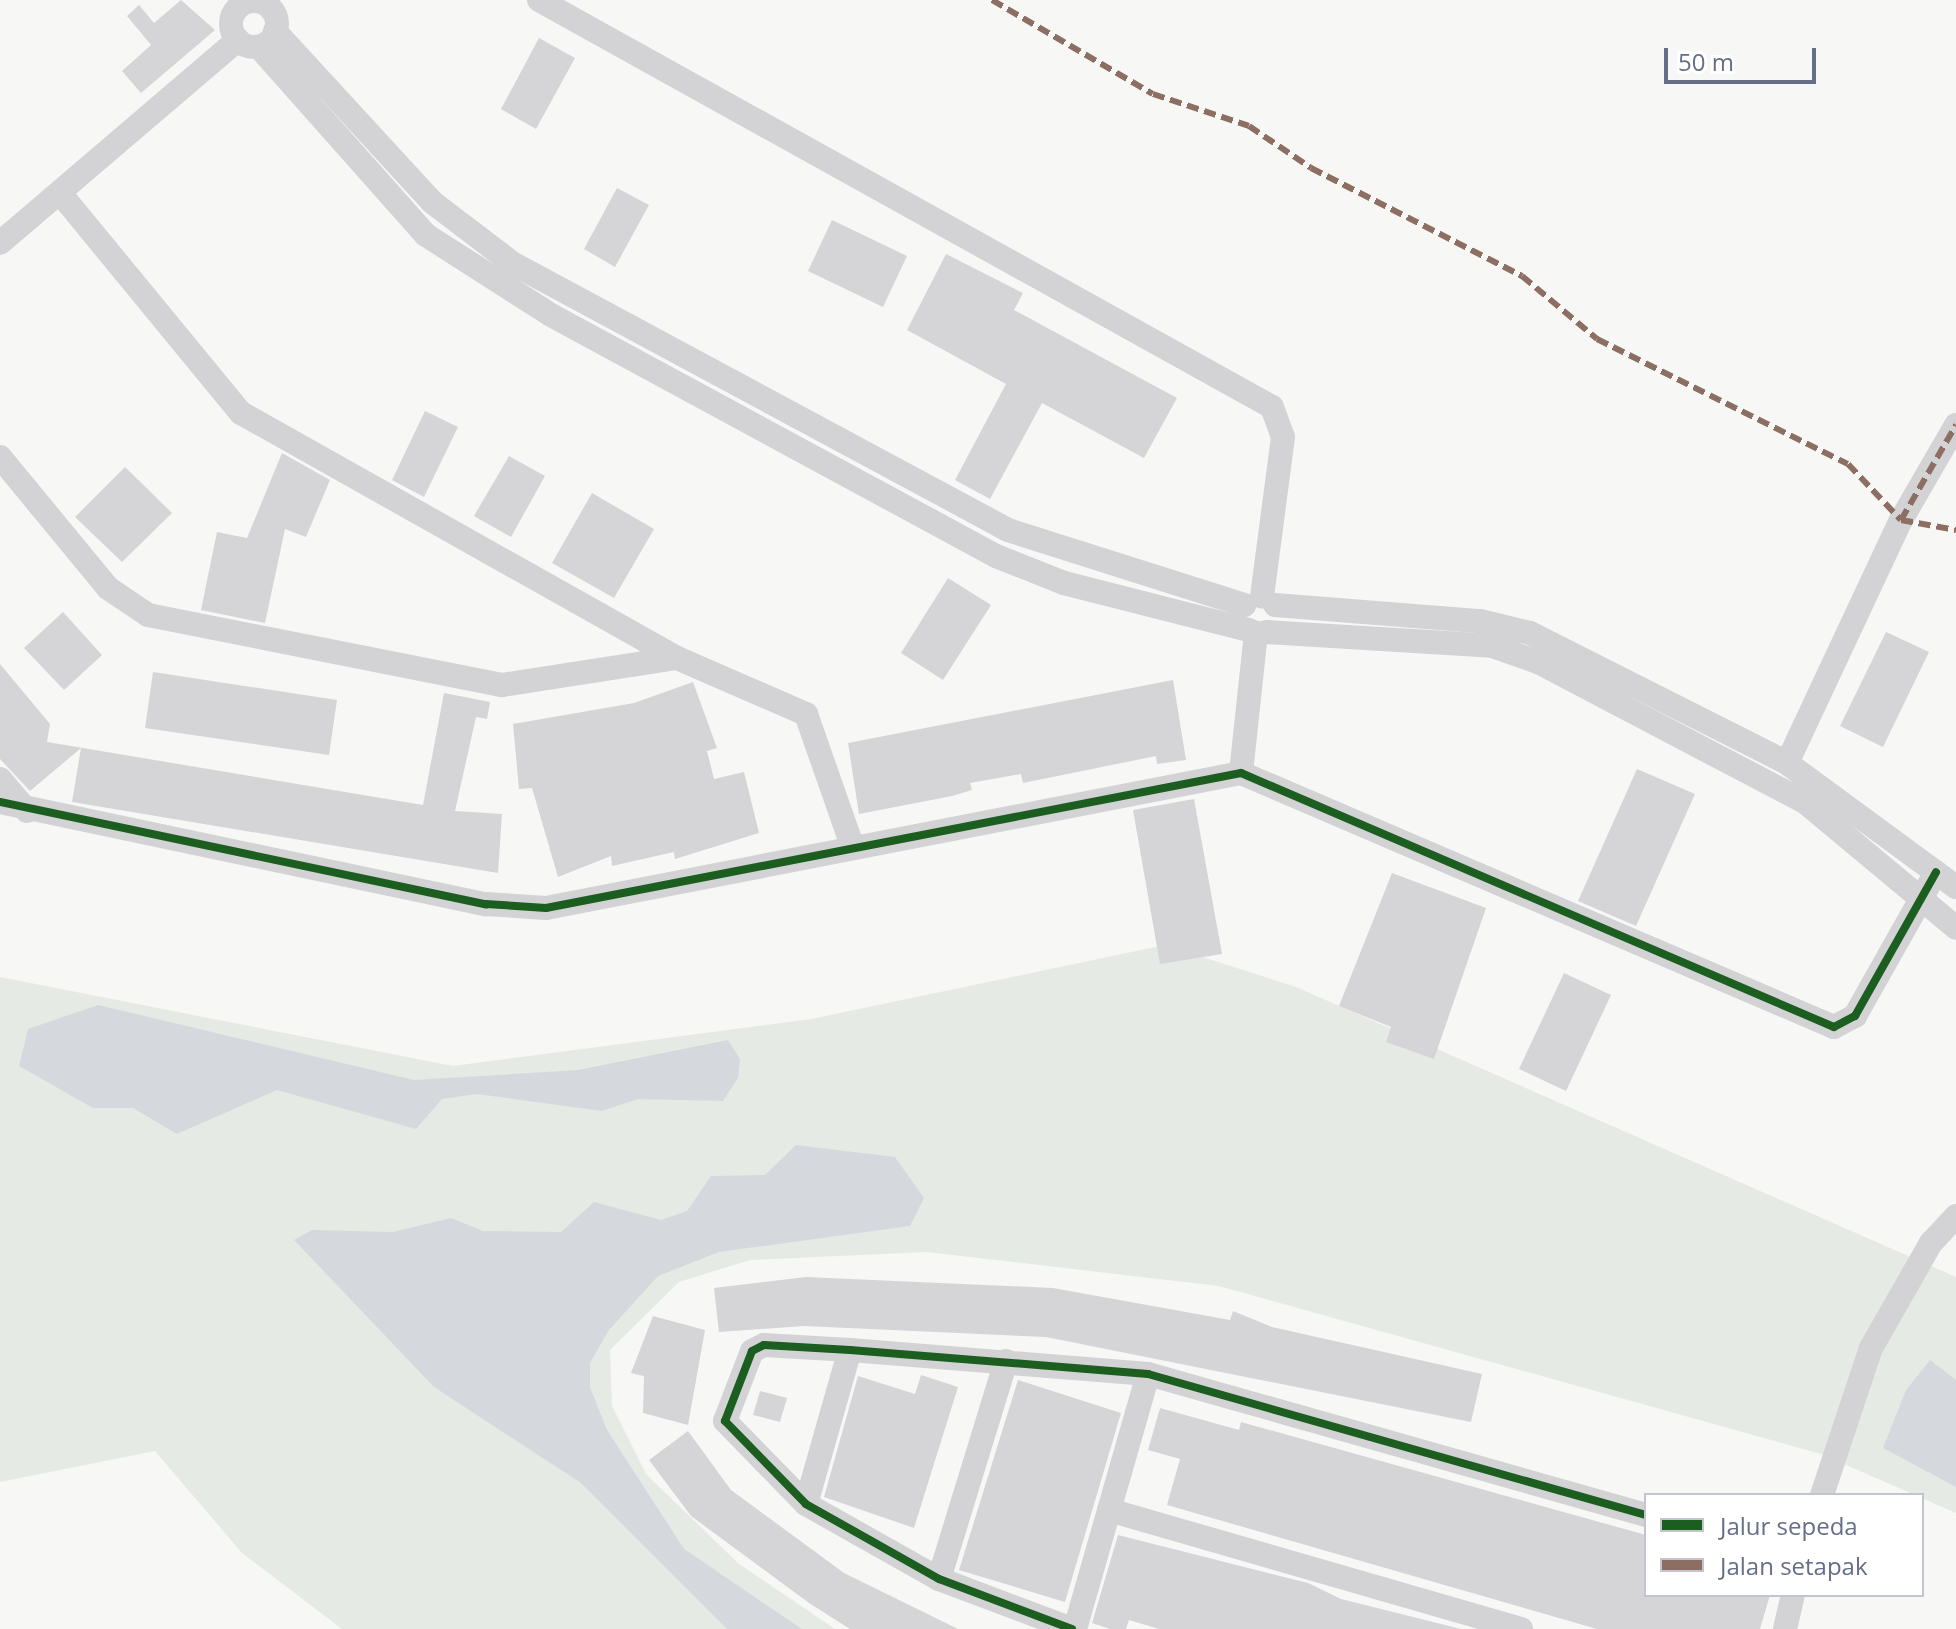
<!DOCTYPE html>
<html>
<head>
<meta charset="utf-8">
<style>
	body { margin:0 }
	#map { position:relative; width:1956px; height:1629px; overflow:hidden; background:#f7f7f6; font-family:"Open Sans",sans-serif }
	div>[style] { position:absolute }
	.green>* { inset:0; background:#e5eae4 }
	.water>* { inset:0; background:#d5d9de }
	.building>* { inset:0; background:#d5d5d7 }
	.minor>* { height:24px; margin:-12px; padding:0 12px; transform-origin:12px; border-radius:12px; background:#d3d3d5 }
	.minor>.ring { margin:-12px; padding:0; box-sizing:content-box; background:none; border:24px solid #d3d3d5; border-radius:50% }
	.quiet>* { height:6px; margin-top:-3px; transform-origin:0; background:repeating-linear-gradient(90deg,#8d6e63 0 12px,transparent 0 18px) }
	.cycleway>* { height:8px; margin:-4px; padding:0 4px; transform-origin:4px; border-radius:4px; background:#1b5e20 }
	span { translate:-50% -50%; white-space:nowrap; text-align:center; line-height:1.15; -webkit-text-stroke:8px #fff; paint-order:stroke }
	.legend { position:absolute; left:1644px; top:1493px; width:280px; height:104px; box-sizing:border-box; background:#fff; border:2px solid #c2c5cf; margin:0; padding:10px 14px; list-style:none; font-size:24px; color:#666e88 }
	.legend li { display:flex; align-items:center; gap:16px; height:40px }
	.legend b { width:40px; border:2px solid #c2c5cf }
	.scale { position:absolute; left:1664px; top:48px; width:152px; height:36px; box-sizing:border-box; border:4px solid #666e88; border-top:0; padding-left:10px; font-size:24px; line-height:28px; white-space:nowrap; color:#666e88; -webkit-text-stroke:6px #fff; paint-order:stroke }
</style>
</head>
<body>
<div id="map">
	<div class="green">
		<div style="clip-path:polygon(1165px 945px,1296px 987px,1956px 1277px,1956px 1513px,1821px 1454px,1219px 1286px,927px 1252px,750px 1260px,679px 1282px,610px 1350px,612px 1406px,646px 1474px,739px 1564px,835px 1629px,342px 1629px,242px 1553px,155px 1451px,0 1482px,0 977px,453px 1066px,811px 1019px)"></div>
	</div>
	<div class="water">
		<div style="clip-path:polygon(98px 1005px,414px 1080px,578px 1070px,728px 1040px,740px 1059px,738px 1078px,723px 1101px,638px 1099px,602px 1111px,477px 1094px,442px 1099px,416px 1129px,277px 1090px,177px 1134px,133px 1108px,93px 1108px,19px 1066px,28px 1029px)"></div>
		<div style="clip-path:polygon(796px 1145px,895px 1157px,924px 1198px,910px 1226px,719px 1252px,658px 1276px,609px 1330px,590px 1363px,590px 1387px,607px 1430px,684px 1549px,802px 1629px,727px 1629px,581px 1483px,434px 1387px,294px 1240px,312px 1230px,393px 1232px,451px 1218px,483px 1231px,561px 1232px,594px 1202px,661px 1220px,687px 1211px,711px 1176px,765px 1175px)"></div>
		<div style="clip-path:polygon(1930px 1360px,1956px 1380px,1956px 1487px,1883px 1448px,1906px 1390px)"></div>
	</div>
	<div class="building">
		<div style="clip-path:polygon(181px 0,215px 30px,141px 93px,122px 71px,151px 45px,127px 16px,139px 5px,154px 23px)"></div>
		<div style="clip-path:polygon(539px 38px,575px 58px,536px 129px,501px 109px)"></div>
		<div style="clip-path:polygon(617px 188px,649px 205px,615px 267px,584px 249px)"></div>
		<div style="clip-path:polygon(832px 220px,907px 256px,883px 307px,808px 271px)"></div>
		<div style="clip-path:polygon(946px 254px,1023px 293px,1014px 310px,1177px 398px,1144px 458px,1042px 403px,990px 499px,955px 480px,1006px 384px,907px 330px)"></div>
		<div style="clip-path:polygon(425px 411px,458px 427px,424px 497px,392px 480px)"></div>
		<div style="clip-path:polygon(282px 453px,330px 480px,306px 537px,285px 529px,265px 623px,201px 610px,217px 532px,247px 538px)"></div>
		<div style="clip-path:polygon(509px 456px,545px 476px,511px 537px,474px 516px)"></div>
		<div style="clip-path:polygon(125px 467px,172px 513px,122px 562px,75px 517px)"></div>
		<div style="clip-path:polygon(592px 493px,654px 529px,614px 598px,552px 563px)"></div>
		<div style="clip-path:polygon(948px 578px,991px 605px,943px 680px,901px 653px)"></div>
		<div style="clip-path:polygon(63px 612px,102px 655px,64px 690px,24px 648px)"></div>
		<div style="clip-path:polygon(1886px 632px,1929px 652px,1883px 747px,1840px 726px)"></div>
		<div style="clip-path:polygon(0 664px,50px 724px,47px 742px,423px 805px,444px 693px,490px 702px,487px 719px,476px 717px,455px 811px,502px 814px,498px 873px,72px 802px,81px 748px,30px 791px,0 759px)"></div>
		<div style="clip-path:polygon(153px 672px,337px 700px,329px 755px,145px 728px)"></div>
		<div style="clip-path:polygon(1173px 680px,1186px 760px,1157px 764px,1156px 756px,1023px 783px,1021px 774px,970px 783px,972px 790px,952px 796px,859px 814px,848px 743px)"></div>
		<div style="clip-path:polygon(693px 682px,717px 748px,707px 751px,714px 779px,744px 772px,759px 833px,675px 859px,674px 852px,612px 866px,611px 856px,558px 877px,532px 788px,519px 789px,513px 724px,634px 703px)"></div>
		<div style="clip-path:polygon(1637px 769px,1695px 794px,1636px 926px,1578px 901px)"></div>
		<div style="clip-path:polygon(1194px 799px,1222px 954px,1160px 964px,1133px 810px)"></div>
		<div style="clip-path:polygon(1392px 873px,1486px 908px,1434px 1059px,1386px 1042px,1391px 1027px,1339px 1006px)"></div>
		<div style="clip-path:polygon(1564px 973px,1611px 995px,1566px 1091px,1519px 1069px)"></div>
		<div style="clip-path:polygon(806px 1277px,1053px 1288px,1230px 1320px,1233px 1311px,1272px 1327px,1482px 1374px,1471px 1422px,1046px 1337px,804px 1326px,719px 1332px,714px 1288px)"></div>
		<div style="clip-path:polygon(653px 1316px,705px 1330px,688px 1425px,643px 1413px,644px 1376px,631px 1373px)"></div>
		<div style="clip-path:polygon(921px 1375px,958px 1387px,914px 1528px,824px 1497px,858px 1376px,915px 1394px)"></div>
		<div style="clip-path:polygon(1018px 1380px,1121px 1413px,1065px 1602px,959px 1570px)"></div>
		<div style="clip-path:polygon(760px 1391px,787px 1398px,780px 1422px,753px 1415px)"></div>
		<div style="clip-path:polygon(1160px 1408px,1239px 1430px,1241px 1422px,1646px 1535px,1646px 1595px,1770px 1595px,1760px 1629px,1597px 1629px,1167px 1505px,1180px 1459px,1148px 1450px)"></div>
		<div style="clip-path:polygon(688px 1431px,731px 1490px,844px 1573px,958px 1629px,850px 1629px,809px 1603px,691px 1516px,649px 1460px)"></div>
		<div style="clip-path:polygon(1118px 1535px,1308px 1583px,1341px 1599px,1461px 1629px,1159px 1629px,1129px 1620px,1126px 1629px,1110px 1629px,1092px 1623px)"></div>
	</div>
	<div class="minor">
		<div style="left:539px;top:0;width:838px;rotate:29.04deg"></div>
		<div style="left:1272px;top:407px;width:32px;rotate:70deg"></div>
		<div style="left:1283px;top:437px;width:161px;rotate:97.5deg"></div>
		<div class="ring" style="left:231px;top:1px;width:22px;height:22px"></div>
		<div style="left:275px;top:31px;width:232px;rotate:47.4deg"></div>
		<div style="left:432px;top:202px;width:101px;rotate:37.3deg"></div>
		<div style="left:512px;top:263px;width:563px;rotate:28.29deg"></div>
		<div style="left:1008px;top:530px;width:248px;rotate:17.6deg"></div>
		<div style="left:259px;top:47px;width:251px;rotate:48.4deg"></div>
		<div style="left:426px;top:235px;width:148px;rotate:32.6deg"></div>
		<div style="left:551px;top:315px;width:506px;rotate:28.44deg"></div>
		<div style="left:996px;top:556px;width:73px;rotate:21.7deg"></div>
		<div style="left:1064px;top:583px;width:191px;rotate:14.3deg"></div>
		<div style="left:60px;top:193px;width:285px;rotate:50.6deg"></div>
		<div style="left:241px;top:413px;width:500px;rotate:29.33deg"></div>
		<div style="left:677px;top:658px;width:141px;rotate:23.5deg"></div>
		<div style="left:806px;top:714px;width:142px;rotate:70.7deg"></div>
		<div style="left:0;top:243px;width:313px;rotate:-40.5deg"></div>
		<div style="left:0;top:457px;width:170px;rotate:50.5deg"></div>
		<div style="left:108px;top:588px;width:48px;rotate:34deg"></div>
		<div style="left:148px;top:615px;width:361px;rotate:11.2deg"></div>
		<div style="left:502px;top:685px;width:177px;rotate:-8.8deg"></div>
		<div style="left:1275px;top:605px;width:206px;rotate:4.5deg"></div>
		<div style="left:1480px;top:621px;width:51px;rotate:13.5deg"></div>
		<div style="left:1530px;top:633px;width:288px;rotate:26.8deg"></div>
		<div style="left:1787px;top:763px;width:210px;rotate:36.3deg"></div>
		<div style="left:1266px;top:632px;width:226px;rotate:3.5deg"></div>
		<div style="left:1492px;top:646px;width:49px;rotate:19.2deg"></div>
		<div style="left:1538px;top:662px;width:301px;rotate:27.7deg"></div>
		<div style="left:1805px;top:802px;width:197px;rotate:39.8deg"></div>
		<div style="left:1787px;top:763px;width:268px;rotate:-64.9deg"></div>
		<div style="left:1901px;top:520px;width:110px;rotate:-59.9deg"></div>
		<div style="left:1241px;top:773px;width:141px;rotate:-83.9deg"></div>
		<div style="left:0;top:779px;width:42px;rotate:49.8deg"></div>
		<div style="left:0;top:802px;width:497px;rotate:11.9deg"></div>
		<div style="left:486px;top:904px;width:60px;rotate:3.8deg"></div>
		<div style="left:546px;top:908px;width:708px;rotate:-10.99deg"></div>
		<div style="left:1241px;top:773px;width:645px;rotate:23.19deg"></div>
		<div style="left:1834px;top:1027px;width:24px;rotate:-28deg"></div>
		<div style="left:1855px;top:1016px;width:165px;rotate:-60.6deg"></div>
		<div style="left:1822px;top:1495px;width:155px;rotate:-71.6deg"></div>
		<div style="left:1871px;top:1348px;width:121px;rotate:-60.3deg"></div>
		<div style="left:1931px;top:1243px;width:37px;rotate:-47deg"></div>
		<div style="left:806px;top:1504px;width:160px;rotate:-74.1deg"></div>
		<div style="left:1109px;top:1510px;width:429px;rotate:16.1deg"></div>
		<div style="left:939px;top:1579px;width:228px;rotate:-72.9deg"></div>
		<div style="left:1072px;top:1629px;width:142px;rotate:-159.4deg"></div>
		<div style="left:939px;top:1579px;width:153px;rotate:-150.6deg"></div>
		<div style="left:806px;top:1504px;width:116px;rotate:-134.3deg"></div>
		<div style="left:725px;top:1421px;width:75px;rotate:-68.9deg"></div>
		<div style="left:752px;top:1351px;width:13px;rotate:-27deg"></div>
		<div style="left:764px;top:1345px;width:86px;rotate:3.3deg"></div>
		<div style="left:850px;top:1350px;width:299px;rotate:4.6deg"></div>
		<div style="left:1148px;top:1374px;width:518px;rotate:15.81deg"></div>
		<div style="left:1075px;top:1629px;width:265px;rotate:-74deg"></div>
		<div style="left:1785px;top:1629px;width:35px;rotate:-77deg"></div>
	</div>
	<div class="quiet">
		<div style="left:992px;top:0;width:186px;rotate:30.3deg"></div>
		<div style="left:1153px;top:94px;width:101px;rotate:18.4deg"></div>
		<div style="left:1249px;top:126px;width:75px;rotate:34.1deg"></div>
		<div style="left:1311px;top:168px;width:237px;rotate:27.1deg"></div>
		<div style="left:1522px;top:276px;width:98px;rotate:40deg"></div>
		<div style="left:1597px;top:339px;width:280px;rotate:26.5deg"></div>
		<div style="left:1848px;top:464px;width:77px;rotate:46.6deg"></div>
		<div style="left:1901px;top:520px;width:56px;rotate:10.3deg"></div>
		<div style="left:1901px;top:520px;width:110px;rotate:-59.9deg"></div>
	</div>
	<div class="cycleway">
		<div style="left:0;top:802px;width:497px;rotate:11.9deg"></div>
		<div style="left:486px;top:904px;width:60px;rotate:3.8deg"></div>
		<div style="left:546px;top:908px;width:708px;rotate:-10.99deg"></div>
		<div style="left:1241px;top:773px;width:645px;rotate:23.19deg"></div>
		<div style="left:1834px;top:1027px;width:24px;rotate:-28deg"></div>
		<div style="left:1855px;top:1016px;width:165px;rotate:-60.6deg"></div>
		<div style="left:1072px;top:1629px;width:142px;rotate:-159.4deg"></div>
		<div style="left:939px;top:1579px;width:153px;rotate:-150.6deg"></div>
		<div style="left:806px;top:1504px;width:116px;rotate:-134.3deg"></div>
		<div style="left:725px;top:1421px;width:75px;rotate:-68.9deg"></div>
		<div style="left:752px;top:1351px;width:13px;rotate:-27deg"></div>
		<div style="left:764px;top:1345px;width:86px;rotate:3.3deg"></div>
		<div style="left:850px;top:1350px;width:299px;rotate:4.6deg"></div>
		<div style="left:1148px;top:1374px;width:518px;rotate:15.81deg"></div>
	</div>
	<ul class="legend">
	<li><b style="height:10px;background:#1b5e20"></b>Jalur sepeda</li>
	<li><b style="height:10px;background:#8d6e63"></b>Jalan setapak</li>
	</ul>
	<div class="scale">50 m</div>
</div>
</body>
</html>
